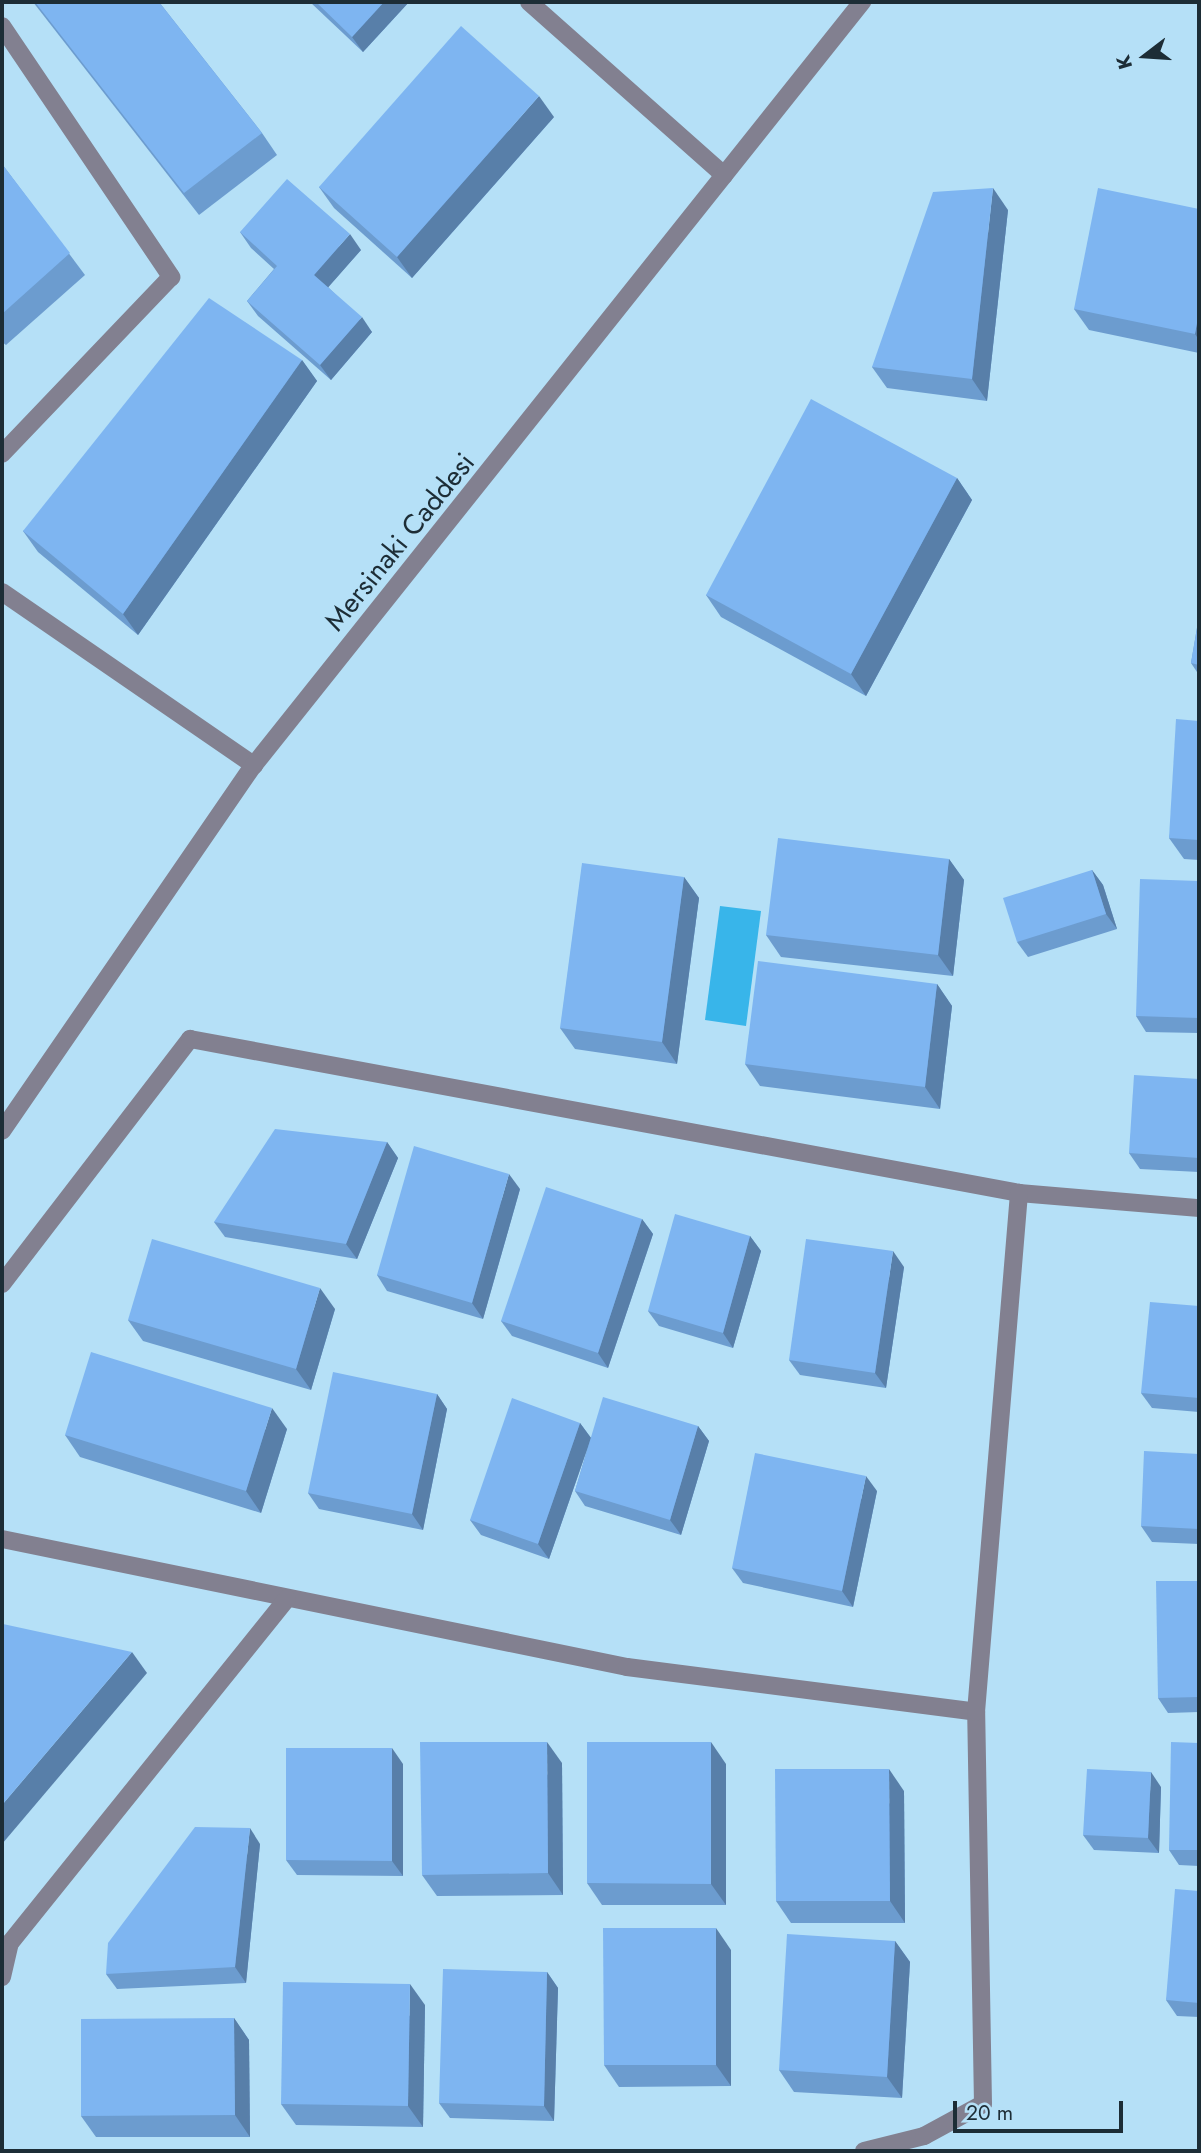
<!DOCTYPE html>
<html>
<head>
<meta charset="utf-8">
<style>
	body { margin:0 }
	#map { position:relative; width:1201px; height:2153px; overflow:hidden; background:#b5e0f7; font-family:Jost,sans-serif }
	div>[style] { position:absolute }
	.water>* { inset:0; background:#38b5ea }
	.minor>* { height:18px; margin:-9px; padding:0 9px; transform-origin:9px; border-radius:9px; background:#828090 }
	.wall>* { inset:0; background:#6c9ccf }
	.shaded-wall>* { inset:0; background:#587fa9 }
	.building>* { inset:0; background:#7eb5f1 }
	span { translate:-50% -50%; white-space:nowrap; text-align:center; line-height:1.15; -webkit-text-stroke:6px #b5e0f7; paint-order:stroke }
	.street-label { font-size:28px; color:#1d2d36 }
	.frame { position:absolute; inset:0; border:4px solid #1d2d36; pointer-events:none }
	.north { position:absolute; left:1110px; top:21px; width:70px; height:70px; -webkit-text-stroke:5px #b5e0f7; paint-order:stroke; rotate:253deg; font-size:19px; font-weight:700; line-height:28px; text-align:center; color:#1d2d36 }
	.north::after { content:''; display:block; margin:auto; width:24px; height:32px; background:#1d2d36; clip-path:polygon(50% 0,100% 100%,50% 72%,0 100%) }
	.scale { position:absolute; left:953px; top:2101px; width:170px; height:32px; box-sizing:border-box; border:4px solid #1d2d36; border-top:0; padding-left:9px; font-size:21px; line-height:24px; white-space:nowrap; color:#1d2d36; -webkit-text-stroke:5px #b5e0f7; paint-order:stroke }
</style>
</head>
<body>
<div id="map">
	<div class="water">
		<div style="clip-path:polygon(720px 906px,761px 911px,746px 1026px,705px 1020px)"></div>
	</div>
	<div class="minor">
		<div style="left:529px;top:2px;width:261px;rotate:41.6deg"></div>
		<div style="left:2px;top:26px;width:303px;rotate:56deg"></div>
		<div style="left:171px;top:277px;width:245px;rotate:133.7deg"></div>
		<div style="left:2px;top:592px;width:306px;rotate:34.5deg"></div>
		<div style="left:2px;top:1131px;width:444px;rotate:-55.5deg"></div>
		<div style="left:254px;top:765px;width:976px;rotate:-51.45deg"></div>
		<div style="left:2px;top:1284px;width:309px;rotate:-52.5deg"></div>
		<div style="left:190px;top:1039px;width:843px;rotate:10.52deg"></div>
		<div style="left:1019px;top:1193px;width:181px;rotate:4.8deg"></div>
		<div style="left:2px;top:1539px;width:638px;rotate:11.57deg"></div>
		<div style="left:627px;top:1667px;width:352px;rotate:7.3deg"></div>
		<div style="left:2px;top:1977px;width:35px;rotate:-77deg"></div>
		<div style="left:10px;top:1943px;width:442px;rotate:-51.2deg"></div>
		<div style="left:864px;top:2151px;width:62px;rotate:-14deg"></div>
		<div style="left:924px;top:2136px;width:67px;rotate:-28.5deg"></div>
		<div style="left:983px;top:2104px;width:392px;rotate:-91deg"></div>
		<div style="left:976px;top:1712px;width:521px;rotate:-85.26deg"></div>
	</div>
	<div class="wall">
		<div style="clip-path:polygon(33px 2px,159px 2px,262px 133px,277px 155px,199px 215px)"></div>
		<div style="clip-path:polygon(310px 2px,409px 2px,363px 52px)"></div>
		<div style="clip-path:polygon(554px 117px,412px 278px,334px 208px,319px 187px)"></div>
		<div style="clip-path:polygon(2px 164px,85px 275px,6px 345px,2px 342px)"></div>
		<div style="clip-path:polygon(1199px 209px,1199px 353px,1089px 330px,1074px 309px)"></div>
		<div style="clip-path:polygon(1008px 210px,987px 401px,887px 388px,872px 367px)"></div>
		<div style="clip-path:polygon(240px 232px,361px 250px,328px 287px,372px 332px,331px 380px,258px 316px,247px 301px,274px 269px,251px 248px)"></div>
		<div style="clip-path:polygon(302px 360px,317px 381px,138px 635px,38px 552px,23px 531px)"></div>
		<div style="clip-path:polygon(957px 478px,972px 500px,866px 696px,721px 617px,706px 595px)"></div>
		<div style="clip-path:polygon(1199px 616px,1199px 675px,1191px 663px)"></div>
		<div style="clip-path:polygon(1199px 721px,1199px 860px,1184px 859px,1169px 838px)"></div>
		<div style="clip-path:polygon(949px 859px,964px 880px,953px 976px,781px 957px,766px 935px)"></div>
		<div style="clip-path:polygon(1092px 870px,1103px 885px,1117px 929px,1028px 957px,1017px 942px)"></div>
		<div style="clip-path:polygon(684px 877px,699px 898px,677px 1064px,575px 1049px,560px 1028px)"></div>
		<div style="clip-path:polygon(1199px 881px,1199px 1033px,1146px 1032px,1136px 1016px)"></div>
		<div style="clip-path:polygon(937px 984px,952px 1006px,940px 1109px,760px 1086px,745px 1064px)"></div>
		<div style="clip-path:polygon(1199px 1079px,1199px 1172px,1140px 1169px,1129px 1153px)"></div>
		<div style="clip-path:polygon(387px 1142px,398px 1158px,357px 1259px,225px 1237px,214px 1222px)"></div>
		<div style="clip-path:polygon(520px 1189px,483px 1319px,387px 1291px,377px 1275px)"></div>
		<div style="clip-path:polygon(642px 1219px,653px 1234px,608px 1368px,512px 1336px,501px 1321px)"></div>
		<div style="clip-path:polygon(750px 1236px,761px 1251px,733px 1348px,659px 1326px,648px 1311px)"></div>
		<div style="clip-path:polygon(904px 1267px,886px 1388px,800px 1375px,789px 1360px)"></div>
		<div style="clip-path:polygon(1199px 1306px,1199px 1412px,1152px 1408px,1141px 1393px)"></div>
		<div style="clip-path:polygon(335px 1309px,311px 1390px,143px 1341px,128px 1320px)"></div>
		<div style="clip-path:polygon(437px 1394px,447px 1409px,423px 1530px,319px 1509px,308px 1493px)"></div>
		<div style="clip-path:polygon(580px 1423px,591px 1438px,698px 1426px,709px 1441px,681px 1535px,585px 1506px,575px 1491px,588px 1447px,549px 1559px,481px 1535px,470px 1520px)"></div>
		<div style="clip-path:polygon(287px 1429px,261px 1513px,80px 1457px,65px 1435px)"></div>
		<div style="clip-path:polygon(1199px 1454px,1199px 1544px,1152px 1542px,1141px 1526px)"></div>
		<div style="clip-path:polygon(877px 1491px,853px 1607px,743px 1583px,732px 1568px)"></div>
		<div style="clip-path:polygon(1199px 1581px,1199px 1712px,1168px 1713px,1158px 1698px)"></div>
		<div style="clip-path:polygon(1199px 1743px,1199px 1866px,1179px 1865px,1169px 1850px)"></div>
		<div style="clip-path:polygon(562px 1763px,563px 1895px,437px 1896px,422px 1875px)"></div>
		<div style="clip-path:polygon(403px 1764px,403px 1876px,297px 1875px,286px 1860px)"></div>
		<div style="clip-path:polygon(726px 1764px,726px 1905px,602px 1905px,587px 1883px)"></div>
		<div style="clip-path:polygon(1161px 1787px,1159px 1853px,1094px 1850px,1083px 1835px)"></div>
		<div style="clip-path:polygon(904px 1791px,905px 1923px,791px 1923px,776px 1901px)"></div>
		<div style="clip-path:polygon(260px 1844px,246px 1983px,117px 1989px,106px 1974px)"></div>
		<div style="clip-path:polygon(1199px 1891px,1199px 2017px,1177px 2016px,1166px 2000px)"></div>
		<div style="clip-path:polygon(895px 1941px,910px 1962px,902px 2098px,794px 2092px,779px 2070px)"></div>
		<div style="clip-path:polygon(731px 1950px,731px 2086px,619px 2087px,604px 2065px)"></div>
		<div style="clip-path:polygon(547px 1972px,558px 1988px,554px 2121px,450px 2118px,439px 2103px)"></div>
		<div style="clip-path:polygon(425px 2005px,423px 2127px,296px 2125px,281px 2104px)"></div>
		<div style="clip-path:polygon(234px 2018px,249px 2040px,250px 2137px,96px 2137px,81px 2116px)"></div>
	</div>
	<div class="shaded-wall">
		<div style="clip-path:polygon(384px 2px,409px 2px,363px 52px,352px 37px)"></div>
		<div style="clip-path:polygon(539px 96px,554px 117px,412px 278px,397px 257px)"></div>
		<div style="clip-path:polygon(993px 188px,1008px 210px,987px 401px,972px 379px)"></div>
		<div style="clip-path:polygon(350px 234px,361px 250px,325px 291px,314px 275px)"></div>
		<div style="clip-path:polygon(1199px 312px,1199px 340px,1195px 334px)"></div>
		<div style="clip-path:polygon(362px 317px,372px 332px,331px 380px,320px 365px)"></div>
		<div style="clip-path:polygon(302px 360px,317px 381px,138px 635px,123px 614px)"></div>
		<div style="clip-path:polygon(957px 478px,972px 500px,866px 696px,851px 674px)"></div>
		<div style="clip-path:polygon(949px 859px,964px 880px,953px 976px,938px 955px)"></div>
		<div style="clip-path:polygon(1092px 870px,1103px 885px,1117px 929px,1106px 914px)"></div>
		<div style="clip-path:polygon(684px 877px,699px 898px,677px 1064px,662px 1042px)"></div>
		<div style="clip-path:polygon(937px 984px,952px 1006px,940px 1109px,925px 1087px)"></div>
		<div style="clip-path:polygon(387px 1142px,398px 1158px,357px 1259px,346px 1244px)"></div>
		<div style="clip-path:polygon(509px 1174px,520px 1189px,483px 1319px,472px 1303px)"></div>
		<div style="clip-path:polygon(642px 1219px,653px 1234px,608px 1368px,598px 1353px)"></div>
		<div style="clip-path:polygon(750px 1236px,761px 1251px,733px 1348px,723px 1333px)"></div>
		<div style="clip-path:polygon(893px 1251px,904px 1267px,886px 1388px,875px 1373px)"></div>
		<div style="clip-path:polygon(320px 1288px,335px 1309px,311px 1390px,296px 1369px)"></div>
		<div style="clip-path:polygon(437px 1394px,447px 1409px,423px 1530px,412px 1514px)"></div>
		<div style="clip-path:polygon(272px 1408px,287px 1429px,261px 1513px,246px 1491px)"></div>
		<div style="clip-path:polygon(580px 1423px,591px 1438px,549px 1559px,538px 1544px)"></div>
		<div style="clip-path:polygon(698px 1426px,709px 1441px,681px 1535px,670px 1520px)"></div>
		<div style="clip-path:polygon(866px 1476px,877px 1491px,853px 1607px,842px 1591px)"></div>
		<div style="clip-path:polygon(132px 1652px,147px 1673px,2px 1844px,2px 1805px)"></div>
		<div style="clip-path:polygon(547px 1742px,562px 1763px,563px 1895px,548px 1873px)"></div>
		<div style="clip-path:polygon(711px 1742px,726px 1764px,726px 1905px,711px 1884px)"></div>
		<div style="clip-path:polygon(392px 1748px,403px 1764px,403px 1876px,392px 1861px)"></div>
		<div style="clip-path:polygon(889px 1769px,904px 1791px,905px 1923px,890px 1901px)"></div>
		<div style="clip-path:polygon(1151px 1772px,1161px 1787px,1159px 1853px,1148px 1838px)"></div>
		<div style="clip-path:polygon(250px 1828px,260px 1844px,246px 1983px,235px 1967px)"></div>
		<div style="clip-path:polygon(716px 1928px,731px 1950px,731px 2086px,716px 2065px)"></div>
		<div style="clip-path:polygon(895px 1941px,910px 1962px,902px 2098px,887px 2077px)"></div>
		<div style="clip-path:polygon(547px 1972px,558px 1988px,554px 2121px,544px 2106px)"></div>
		<div style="clip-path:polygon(410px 1984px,425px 2005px,423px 2127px,408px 2106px)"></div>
		<div style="clip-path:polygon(234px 2018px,249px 2040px,250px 2137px,235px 2115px)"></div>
	</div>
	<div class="building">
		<div style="clip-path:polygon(35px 2px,159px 2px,262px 133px,184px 193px)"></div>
		<div style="clip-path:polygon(316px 2px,384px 2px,352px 37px)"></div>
		<div style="clip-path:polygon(461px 26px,539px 96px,397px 257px,319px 187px)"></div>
		<div style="clip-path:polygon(2px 164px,70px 253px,2px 314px)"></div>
		<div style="clip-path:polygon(287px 179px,350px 234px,314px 275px,362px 317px,320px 365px,247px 301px,277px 266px,240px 232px)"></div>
		<div style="clip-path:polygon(993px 188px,972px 379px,872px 367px,933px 192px)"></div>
		<div style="clip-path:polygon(1098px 188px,1199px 209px,1199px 312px,1195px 334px,1074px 309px)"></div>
		<div style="clip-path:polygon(209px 298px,302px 360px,123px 614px,23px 531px)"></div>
		<div style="clip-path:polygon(811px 399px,957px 478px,851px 674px,706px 595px)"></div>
		<div style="clip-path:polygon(1199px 616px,1199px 665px,1191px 663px)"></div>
		<div style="clip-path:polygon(1176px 719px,1199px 721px,1199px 840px,1169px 838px)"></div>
		<div style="clip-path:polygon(778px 838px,949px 859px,938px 955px,766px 935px)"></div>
		<div style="clip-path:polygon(582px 863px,684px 877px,662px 1042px,560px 1028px)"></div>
		<div style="clip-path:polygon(1092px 870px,1106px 914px,1017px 942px,1003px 898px)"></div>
		<div style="clip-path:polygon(1140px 879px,1199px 881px,1199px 1018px,1136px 1016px)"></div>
		<div style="clip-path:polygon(758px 961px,937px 984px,925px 1087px,745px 1064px)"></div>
		<div style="clip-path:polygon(1134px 1075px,1199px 1079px,1199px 1158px,1129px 1153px)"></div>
		<div style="clip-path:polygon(275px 1129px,387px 1142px,346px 1244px,214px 1222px)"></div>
		<div style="clip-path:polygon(414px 1146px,509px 1174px,472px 1303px,377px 1275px)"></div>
		<div style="clip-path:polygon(546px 1187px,642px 1219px,598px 1353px,501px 1321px)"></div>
		<div style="clip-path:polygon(675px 1214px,750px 1236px,723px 1333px,648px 1311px)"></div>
		<div style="clip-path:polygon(152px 1239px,320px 1288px,296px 1369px,128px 1320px)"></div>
		<div style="clip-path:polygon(806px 1239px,893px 1251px,875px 1373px,789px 1360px)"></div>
		<div style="clip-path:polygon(1150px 1302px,1199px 1306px,1199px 1398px,1141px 1393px)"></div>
		<div style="clip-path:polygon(91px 1352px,272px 1408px,246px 1491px,65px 1435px)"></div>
		<div style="clip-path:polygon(333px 1372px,437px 1394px,412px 1514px,308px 1493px)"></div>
		<div style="clip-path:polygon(603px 1397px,698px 1426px,670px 1520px,575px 1491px)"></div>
		<div style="clip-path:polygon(512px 1398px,580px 1423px,538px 1544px,470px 1520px)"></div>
		<div style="clip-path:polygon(1144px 1451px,1199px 1454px,1199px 1529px,1141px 1526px)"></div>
		<div style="clip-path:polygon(755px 1453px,866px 1476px,842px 1591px,732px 1568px)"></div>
		<div style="clip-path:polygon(1156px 1581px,1199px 1581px,1199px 1697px,1158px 1698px)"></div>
		<div style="clip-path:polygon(3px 1624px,132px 1652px,2px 1805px,2px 1626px)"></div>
		<div style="clip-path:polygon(420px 1742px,547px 1742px,548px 1873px,422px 1875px)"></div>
		<div style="clip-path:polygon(587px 1742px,711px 1742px,711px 1884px,587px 1883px)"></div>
		<div style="clip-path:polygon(1171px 1742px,1199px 1743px,1199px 1850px,1169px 1850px)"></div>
		<div style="clip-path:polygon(286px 1748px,392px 1748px,392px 1861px,286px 1860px)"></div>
		<div style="clip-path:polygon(775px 1769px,889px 1769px,890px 1901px,776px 1901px)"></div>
		<div style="clip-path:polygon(1087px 1769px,1151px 1772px,1148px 1838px,1083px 1835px)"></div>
		<div style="clip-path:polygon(195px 1827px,250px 1828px,235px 1967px,106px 1974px,108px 1943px)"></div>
		<div style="clip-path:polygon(1175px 1889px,1199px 1891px,1199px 2003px,1166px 2000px)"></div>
		<div style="clip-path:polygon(603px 1928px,716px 1928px,716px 2065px,604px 2065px)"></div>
		<div style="clip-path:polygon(787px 1934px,895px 1941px,887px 2077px,779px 2070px)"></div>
		<div style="clip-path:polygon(443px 1969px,547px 1972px,544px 2106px,439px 2103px)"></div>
		<div style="clip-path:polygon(283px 1982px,410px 1984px,408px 2106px,281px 2104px)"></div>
		<div style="clip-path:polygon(234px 2018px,235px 2115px,81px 2116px,81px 2019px)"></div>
	</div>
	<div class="street-label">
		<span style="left:400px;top:542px;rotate:-51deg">Mersinaki Caddesi</span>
	</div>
	<div class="frame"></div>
	<div class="north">K</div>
	<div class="scale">20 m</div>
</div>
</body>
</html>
